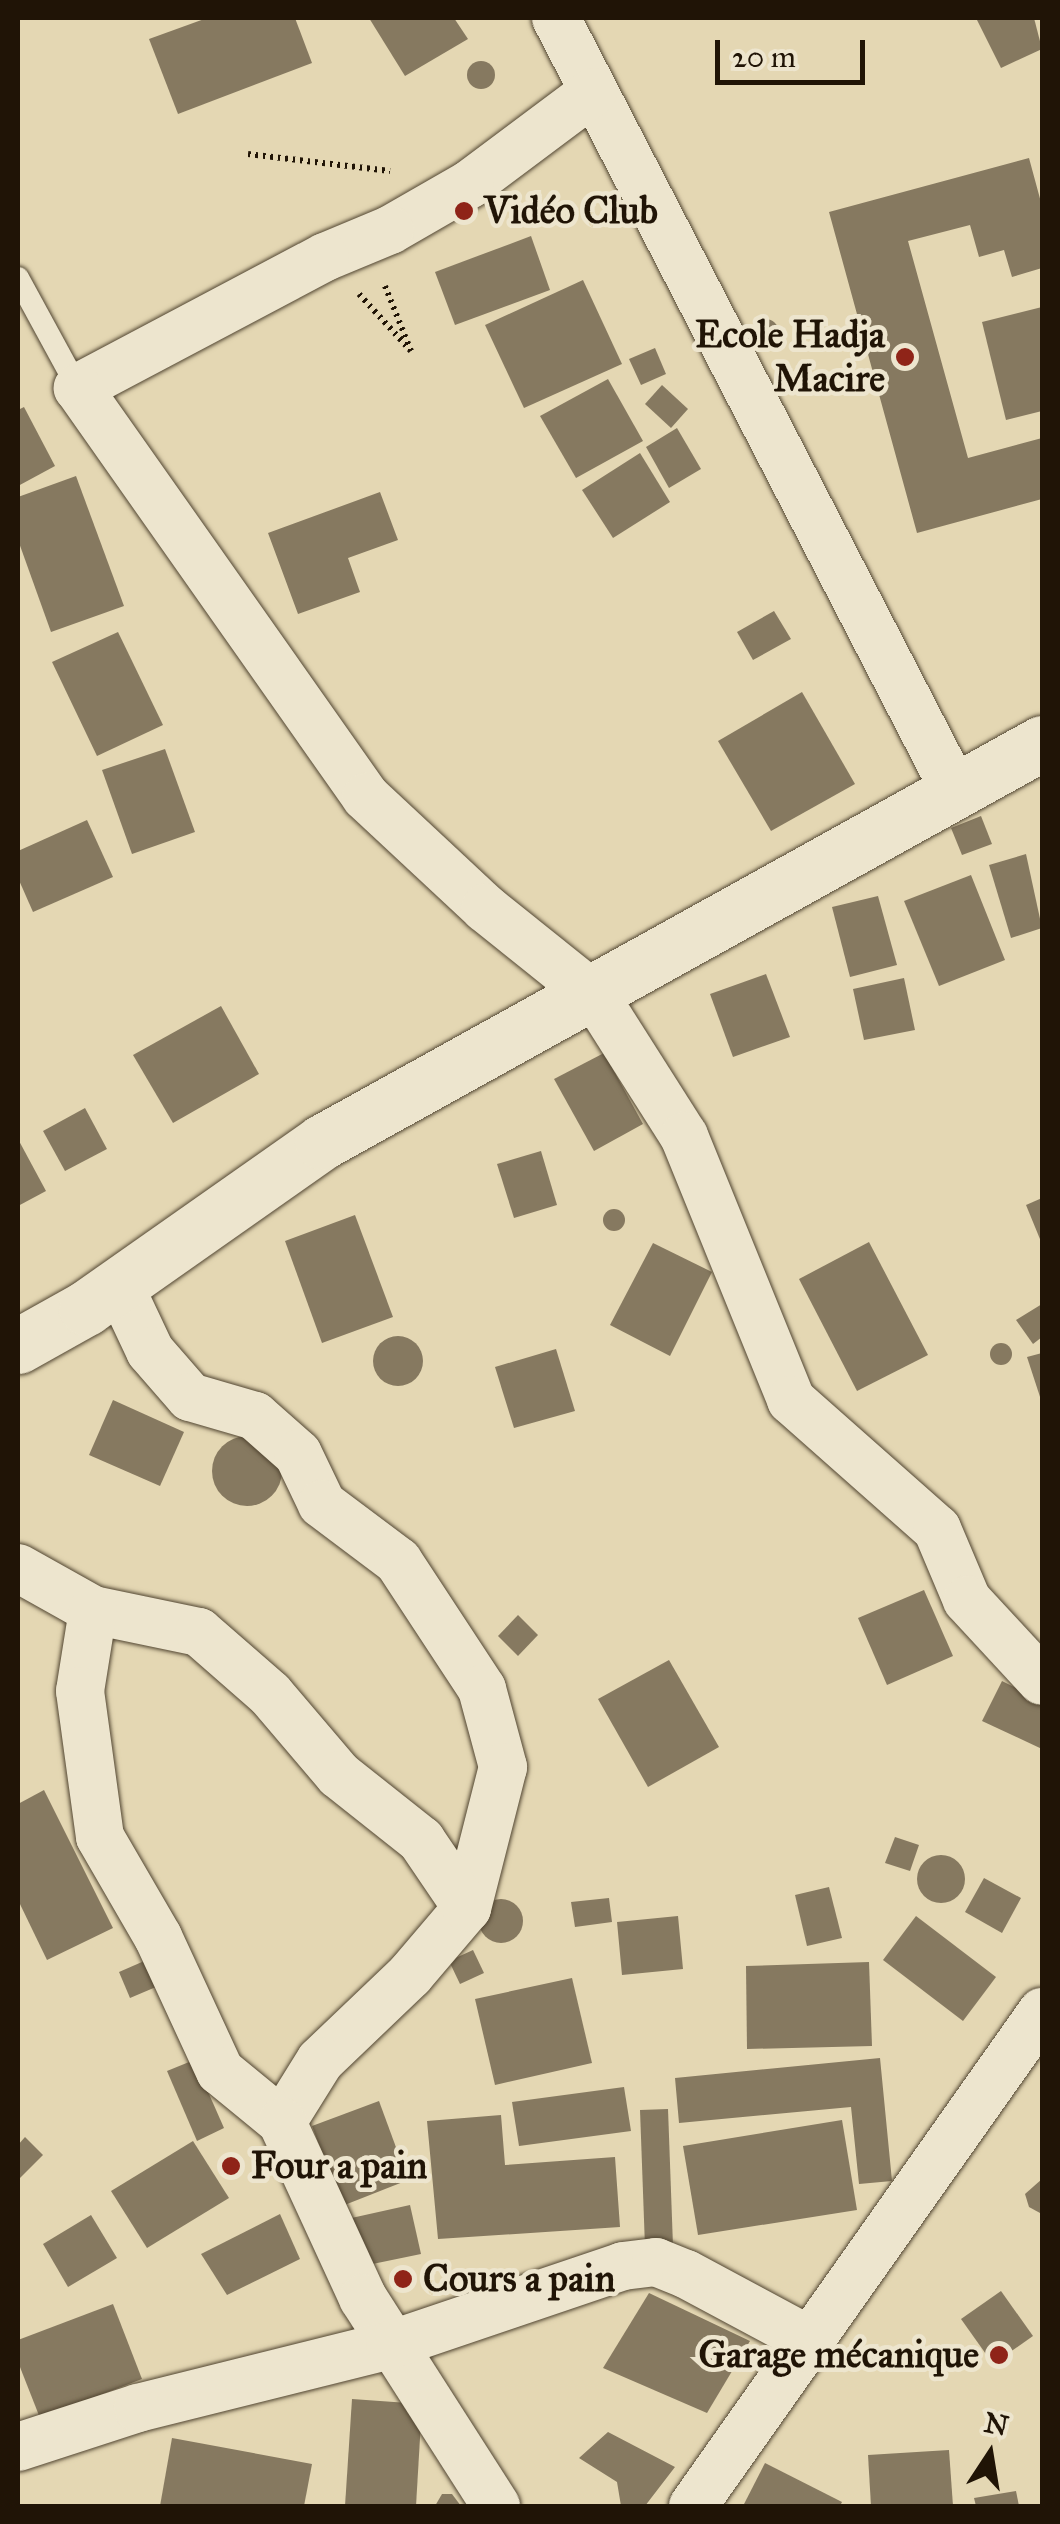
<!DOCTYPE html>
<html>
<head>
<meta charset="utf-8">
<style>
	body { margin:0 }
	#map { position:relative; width:1060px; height:2524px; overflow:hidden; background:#e4d7b3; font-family:"IM FELL Great Primer",serif }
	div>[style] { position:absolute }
	.building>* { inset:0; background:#867960 }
	.round { border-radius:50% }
	.path>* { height:6px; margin-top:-3px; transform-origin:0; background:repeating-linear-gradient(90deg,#201406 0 2.5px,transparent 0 7.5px) }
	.roads { filter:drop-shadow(0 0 2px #514531) drop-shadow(0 0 2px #514531) }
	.lane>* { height:22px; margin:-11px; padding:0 11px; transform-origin:11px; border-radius:11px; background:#ede5ce }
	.street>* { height:48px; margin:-24px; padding:0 24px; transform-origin:24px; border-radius:24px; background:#ede5ce }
	.secondary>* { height:55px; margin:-27.5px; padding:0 27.5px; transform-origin:27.5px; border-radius:27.5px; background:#ede5ce }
	.dots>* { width:28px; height:28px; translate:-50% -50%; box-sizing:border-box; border:5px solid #ede5ce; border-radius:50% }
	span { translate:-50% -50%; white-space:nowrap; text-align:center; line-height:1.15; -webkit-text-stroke:9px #ede5ce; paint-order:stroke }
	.poi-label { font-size:38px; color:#201406; font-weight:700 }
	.left { translate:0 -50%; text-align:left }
	.right { translate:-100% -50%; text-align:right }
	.frame { position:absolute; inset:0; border:20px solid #201406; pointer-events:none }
	.north { position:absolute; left:940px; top:2404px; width:100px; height:100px; -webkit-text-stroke:8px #ede5ce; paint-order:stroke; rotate:12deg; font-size:28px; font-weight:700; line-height:40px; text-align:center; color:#201406 }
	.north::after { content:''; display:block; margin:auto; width:35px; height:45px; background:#201406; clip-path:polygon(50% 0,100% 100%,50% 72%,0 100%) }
	.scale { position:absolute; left:715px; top:40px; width:150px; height:45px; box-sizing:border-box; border:5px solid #201406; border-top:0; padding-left:12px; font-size:30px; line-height:35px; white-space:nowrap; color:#201406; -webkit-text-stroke:8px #ede5ce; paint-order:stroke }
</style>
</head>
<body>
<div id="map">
	<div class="building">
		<div style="clip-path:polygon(207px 18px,295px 18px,312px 63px,178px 114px,149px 39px)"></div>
		<div style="clip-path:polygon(369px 18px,454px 18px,468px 39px,405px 76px)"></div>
		<div style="clip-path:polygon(976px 18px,1034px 18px,1042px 49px,1001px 68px)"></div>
		<div class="round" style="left:467px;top:61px;width:28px;height:28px"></div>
		<div style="clip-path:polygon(1029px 158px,1042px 206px,1042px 268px,1012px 277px,1004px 250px,979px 257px,970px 225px,908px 241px,968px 458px,1042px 438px,1042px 499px,917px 533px,829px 212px)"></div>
		<div style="clip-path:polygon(531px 236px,550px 290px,455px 325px,435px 272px)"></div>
		<div style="clip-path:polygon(583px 280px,622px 364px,524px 408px,485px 325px)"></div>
		<div style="clip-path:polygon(1042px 307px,1042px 411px,1006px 420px,982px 322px)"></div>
		<div class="round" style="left:754px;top:319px;width:24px;height:24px"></div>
		<div style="clip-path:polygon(655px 348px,666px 374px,641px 385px,629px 359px)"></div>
		<div style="clip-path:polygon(608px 379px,643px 441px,576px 478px,540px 416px)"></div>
		<div style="clip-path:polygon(662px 385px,688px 409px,671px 428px,645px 404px)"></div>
		<div style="clip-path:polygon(24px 407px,55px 466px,18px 486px,18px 410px)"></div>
		<div style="clip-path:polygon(677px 428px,701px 469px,669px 488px,646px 447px)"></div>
		<div style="clip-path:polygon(640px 453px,670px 502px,613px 538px,582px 490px)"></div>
		<div style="clip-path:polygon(76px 476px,124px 606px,51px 632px,18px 540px,18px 497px)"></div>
		<div style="clip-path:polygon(380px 492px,398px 540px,348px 558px,360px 592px,298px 614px,268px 533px)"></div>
		<div style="clip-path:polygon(774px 611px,791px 639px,753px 660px,737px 632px)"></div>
		<div style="clip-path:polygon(118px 632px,163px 725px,97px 756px,52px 662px)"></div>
		<div style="clip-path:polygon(802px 692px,855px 784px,771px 831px,718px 741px)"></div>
		<div style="clip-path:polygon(165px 749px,195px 832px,132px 854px,102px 770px)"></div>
		<div style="clip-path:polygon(981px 816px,992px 844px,962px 855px,951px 828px)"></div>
		<div style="clip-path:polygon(87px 820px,113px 877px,33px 912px,18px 878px,18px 851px)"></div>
		<div style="clip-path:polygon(1026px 854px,1042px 928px,1011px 938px,989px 865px)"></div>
		<div style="clip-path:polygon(971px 875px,1005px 960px,939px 986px,904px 901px)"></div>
		<div style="clip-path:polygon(878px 896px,897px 965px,850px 977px,832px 907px)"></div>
		<div style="clip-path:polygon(766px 974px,790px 1037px,733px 1057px,710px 994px)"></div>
		<div style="clip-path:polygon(904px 978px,915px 1030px,864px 1040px,853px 989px)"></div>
		<div style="clip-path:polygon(221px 1006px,259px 1074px,173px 1123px,133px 1055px)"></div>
		<div style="clip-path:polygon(604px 1053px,643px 1124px,594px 1151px,554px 1079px)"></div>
		<div style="clip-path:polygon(85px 1108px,107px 1149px,65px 1171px,43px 1131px)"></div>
		<div style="clip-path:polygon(18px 1139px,46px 1191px,18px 1206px)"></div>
		<div style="clip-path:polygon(541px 1151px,557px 1205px,514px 1218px,497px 1164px)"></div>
		<div style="clip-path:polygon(1042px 1198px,1042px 1244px,1026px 1205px)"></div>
		<div class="round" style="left:603px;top:1209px;width:22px;height:22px"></div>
		<div style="clip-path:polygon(355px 1215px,393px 1317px,322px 1343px,285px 1241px)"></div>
		<div style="clip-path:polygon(869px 1242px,928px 1355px,857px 1391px,799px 1279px)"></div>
		<div style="clip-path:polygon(653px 1243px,712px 1272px,670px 1356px,610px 1325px)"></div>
		<div style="clip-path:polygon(1042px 1304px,1042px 1337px,1033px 1344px,1016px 1320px)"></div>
		<div class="round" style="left:373px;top:1336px;width:50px;height:50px"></div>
		<div class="round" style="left:990px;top:1343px;width:22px;height:22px"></div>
		<div style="clip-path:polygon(556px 1349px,575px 1411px,514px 1428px,495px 1367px)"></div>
		<div style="clip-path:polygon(1042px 1353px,1042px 1403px,1027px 1357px)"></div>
		<div style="clip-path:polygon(113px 1400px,184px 1432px,160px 1486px,89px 1455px)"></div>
		<div class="round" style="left:212px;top:1436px;width:70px;height:70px"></div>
		<div style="clip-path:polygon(924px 1590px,953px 1656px,887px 1685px,858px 1618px)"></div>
		<div style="clip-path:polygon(518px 1615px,538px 1635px,518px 1656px,498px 1636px)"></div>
		<div style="clip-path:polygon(669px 1660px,719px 1747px,648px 1787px,598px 1699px)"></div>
		<div style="clip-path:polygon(1002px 1681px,1042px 1701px,1042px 1749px,982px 1721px)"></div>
		<div style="clip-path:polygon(44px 1790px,113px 1928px,47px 1960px,18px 1900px,18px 1804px)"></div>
		<div style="clip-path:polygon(895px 1837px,919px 1845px,910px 1871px,885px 1863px)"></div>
		<div class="round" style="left:917px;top:1855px;width:48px;height:48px"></div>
		<div style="clip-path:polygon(984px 1878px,1021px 1898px,1002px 1933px,965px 1912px)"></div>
		<div style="clip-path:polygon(829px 1887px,842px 1938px,807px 1946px,795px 1895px)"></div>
		<div style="clip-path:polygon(609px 1898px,612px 1922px,575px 1927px,571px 1902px)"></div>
		<div class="round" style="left:479px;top:1899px;width:44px;height:44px"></div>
		<div style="clip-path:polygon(678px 1916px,683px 1969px,622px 1975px,617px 1922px)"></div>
		<div style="clip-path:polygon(916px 1916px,996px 1977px,963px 2021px,883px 1960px)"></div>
		<div style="clip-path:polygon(473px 1950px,484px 1973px,460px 1984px,449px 1961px)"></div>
		<div style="clip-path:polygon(158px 1955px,170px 1981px,130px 1998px,119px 1972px)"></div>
		<div style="clip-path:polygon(869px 1962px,872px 2046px,747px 2049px,746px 1966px)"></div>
		<div style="clip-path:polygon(572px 1978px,592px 2063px,495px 2085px,475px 1999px)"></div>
		<div style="clip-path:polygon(880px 2058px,892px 2181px,859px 2184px,851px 2107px,679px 2123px,675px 2078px)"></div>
		<div style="clip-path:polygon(194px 2060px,224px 2128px,197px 2141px,167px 2071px)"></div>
		<div style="clip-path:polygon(624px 2087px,631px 2131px,519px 2146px,512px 2102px)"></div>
		<div style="clip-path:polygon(379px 2101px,408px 2180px,342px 2206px,312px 2126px)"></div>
		<div style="clip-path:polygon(668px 2109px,673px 2246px,645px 2247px,640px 2110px)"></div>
		<div style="clip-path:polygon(501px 2115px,505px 2165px,615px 2157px,620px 2227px,438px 2239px,427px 2121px)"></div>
		<div style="clip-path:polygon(842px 2120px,857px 2210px,698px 2235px,683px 2146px)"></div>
		<div style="clip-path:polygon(25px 2137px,43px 2155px,18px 2180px,18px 2145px)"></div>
		<div style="clip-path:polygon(193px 2141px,229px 2198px,147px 2248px,111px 2191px)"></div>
		<div style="clip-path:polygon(1042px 2179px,1042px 2213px,1040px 2213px,1029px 2207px,1025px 2194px)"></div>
		<div style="clip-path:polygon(410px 2205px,421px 2254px,358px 2267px,347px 2219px)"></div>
		<div style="clip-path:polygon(280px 2214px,300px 2259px,227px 2295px,201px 2254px)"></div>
		<div style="clip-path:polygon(91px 2215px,117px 2258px,68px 2287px,43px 2244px)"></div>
		<div style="clip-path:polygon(1001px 2291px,1033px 2336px,993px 2364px,961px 2319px)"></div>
		<div style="clip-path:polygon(649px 2293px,750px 2341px,707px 2413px,603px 2368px)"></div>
		<div style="clip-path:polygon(113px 2304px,142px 2379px,40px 2418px,18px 2362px,18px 2340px)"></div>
		<div style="clip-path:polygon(352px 2399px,422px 2404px,416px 2506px,345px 2506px)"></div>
		<div style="clip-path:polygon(608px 2432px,675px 2467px,645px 2506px,621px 2506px,617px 2482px,579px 2458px)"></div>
		<div style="clip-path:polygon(172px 2438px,312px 2464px,304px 2506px,160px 2506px)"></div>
		<div style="clip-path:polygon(949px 2450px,953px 2506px,871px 2506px,868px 2455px)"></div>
		<div style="clip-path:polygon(765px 2463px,842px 2502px,840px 2506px,743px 2506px)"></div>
		<div style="clip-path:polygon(1016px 2491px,1019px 2506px,976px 2506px,974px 2498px)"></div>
		<div style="clip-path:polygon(452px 2494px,461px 2506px,435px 2506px,442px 2494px)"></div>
	</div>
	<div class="path">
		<div style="left:248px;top:154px;width:143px;rotate:6.8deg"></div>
		<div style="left:359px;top:294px;width:77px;rotate:47.6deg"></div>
		<div style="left:411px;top:351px;width:70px;rotate:-111.8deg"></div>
	</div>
	<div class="roads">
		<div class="lane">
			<div style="left:18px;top:278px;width:125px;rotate:61.4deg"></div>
		</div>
		<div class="street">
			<div style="left:556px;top:18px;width:870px;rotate:62.7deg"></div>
			<div style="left:593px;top:92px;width:154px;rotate:143.2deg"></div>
			<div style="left:470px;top:184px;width:92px;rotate:150.1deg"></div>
			<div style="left:390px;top:230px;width:70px;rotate:157.4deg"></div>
			<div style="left:325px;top:257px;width:280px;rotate:152.1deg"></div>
			<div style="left:78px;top:388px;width:500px;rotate:54.85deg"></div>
			<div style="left:366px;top:797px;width:163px;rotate:43deg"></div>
			<div style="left:485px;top:908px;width:141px;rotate:38.7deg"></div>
			<div style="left:595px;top:996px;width:166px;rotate:57.6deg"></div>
			<div style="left:684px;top:1136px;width:285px;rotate:67.9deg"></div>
			<div style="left:791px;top:1400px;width:195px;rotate:41.5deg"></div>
			<div style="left:937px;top:1529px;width:77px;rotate:67.1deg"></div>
			<div style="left:967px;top:1600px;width:110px;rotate:47.2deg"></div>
			<div style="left:119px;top:1285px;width:73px;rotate:64.8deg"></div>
			<div style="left:150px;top:1351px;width:61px;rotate:49deg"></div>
			<div style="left:190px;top:1397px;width:68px;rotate:16.3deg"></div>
			<div style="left:255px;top:1416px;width:57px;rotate:41.5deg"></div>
			<div style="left:298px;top:1454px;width:55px;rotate:64.4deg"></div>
			<div style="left:322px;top:1504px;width:95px;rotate:36.9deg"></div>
			<div style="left:398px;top:1561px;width:153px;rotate:56.7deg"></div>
			<div style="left:482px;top:1689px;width:81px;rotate:74.9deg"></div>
			<div style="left:503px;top:1767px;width:146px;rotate:104.3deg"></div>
			<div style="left:467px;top:1908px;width:88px;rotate:130.4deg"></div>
			<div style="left:410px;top:1975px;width:124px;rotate:136.3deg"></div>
			<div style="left:320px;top:2061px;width:72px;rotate:121.9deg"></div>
			<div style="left:18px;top:1568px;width:86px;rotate:29.2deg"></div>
			<div style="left:93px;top:1610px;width:108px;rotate:11.7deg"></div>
			<div style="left:199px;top:1632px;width:94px;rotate:41.1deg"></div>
			<div style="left:270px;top:1694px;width:106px;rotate:49.6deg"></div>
			<div style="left:339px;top:1775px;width:105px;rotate:38.4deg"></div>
			<div style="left:421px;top:1840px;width:82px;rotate:55.9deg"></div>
			<div style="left:93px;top:1610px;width:82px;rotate:99.1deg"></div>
			<div style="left:80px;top:1691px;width:147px;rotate:82.2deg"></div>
			<div style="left:100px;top:1837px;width:116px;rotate:59.9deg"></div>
			<div style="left:158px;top:1937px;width:148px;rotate:65.2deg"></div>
			<div style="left:220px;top:2071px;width:80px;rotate:39.4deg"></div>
			<div style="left:282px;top:2122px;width:194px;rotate:65.3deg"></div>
			<div style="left:363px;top:2298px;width:247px;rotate:57.4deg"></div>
			<div style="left:18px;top:2447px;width:126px;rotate:-18deg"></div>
			<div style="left:138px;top:2408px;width:260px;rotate:-14deg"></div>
			<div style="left:390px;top:2345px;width:246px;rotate:-18.7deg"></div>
			<div style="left:623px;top:2266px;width:33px;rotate:-7deg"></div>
			<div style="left:656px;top:2262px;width:32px;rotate:22deg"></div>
			<div style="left:686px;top:2274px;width:142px;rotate:28.2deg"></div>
			<div style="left:693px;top:2506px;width:605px;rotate:-54.76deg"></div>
		</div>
		<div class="secondary">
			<div style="left:18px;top:1346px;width:78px;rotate:-29.2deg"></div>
			<div style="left:86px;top:1308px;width:289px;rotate:-35.1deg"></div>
			<div style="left:322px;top:1142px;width:823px;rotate:-28.99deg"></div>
		</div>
	</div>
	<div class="dots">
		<div style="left:464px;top:211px;background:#8f2418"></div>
		<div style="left:905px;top:357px;background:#8f2418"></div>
		<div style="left:231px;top:2166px;background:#8f2418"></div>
		<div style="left:403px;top:2279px;background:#8f2418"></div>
		<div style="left:999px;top:2355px;background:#8f2418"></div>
	</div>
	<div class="poi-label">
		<span class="left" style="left:484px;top:211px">Vidéo Club</span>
		<span class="right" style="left:885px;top:357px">Ecole Hadja<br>Macire</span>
		<span class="left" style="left:251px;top:2166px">Four a pain</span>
		<span class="left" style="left:423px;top:2279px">Cours a pain</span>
		<span class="right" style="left:979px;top:2355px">Garage mécanique</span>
	</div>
	<div class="frame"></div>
	<div class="north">N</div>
	<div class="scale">20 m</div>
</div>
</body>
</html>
